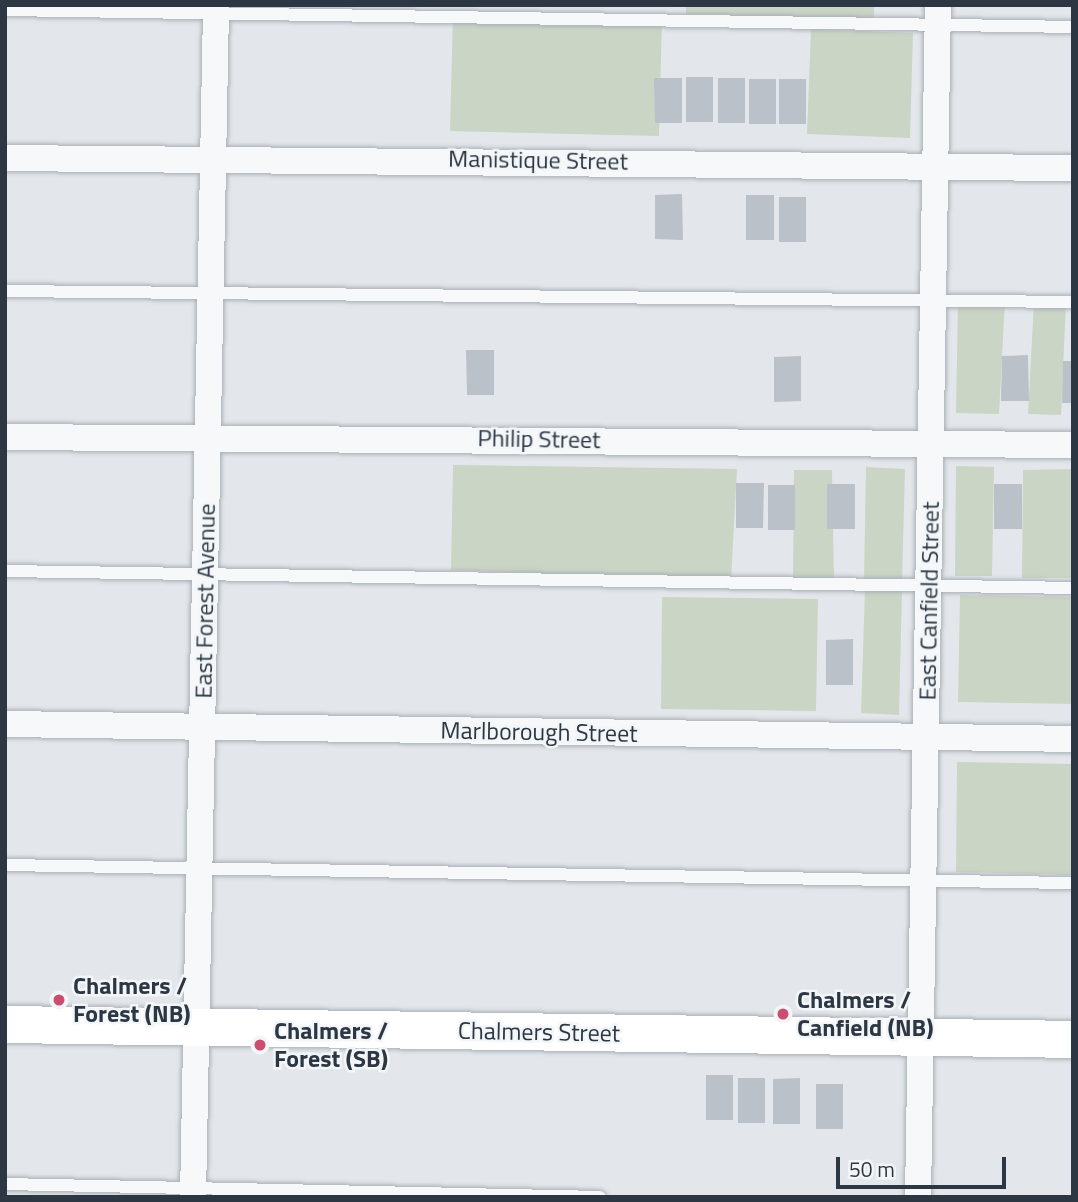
<!DOCTYPE html>
<html>
<head>
<meta charset="utf-8">
<style>
	body { margin:0 }
	#map { position:relative; width:1078px; height:1202px; overflow:hidden; background:#e3e7eb; font-family:"Titillium Web",sans-serif }
	div>[style] { position:absolute }
	.green>* { inset:0; background:#cbd5c5 }
	.building>* { inset:0; background:#bbc1c8 }
	.roads { filter:drop-shadow(0 0 2px #a8afb5) drop-shadow(0 0 2px #a8afb5) }
	.lane>* { height:12px; margin:-6px; padding:0 6px; transform-origin:6px; border-radius:6px; background:#f6f8f9 }
	.street>* { height:26px; margin:-13px; padding:0 13px; transform-origin:13px; border-radius:13px; background:#f6f8f9 }
	.secondary>* { height:37px; margin:-18.5px; padding:0 18.5px; transform-origin:18.5px; border-radius:18.5px; background:#fff }
	.dots>* { width:19px; height:19px; translate:-50% -50%; box-sizing:border-box; border:4px solid #f3f6f8; border-radius:50% }
	span { translate:-50% -50%; white-space:nowrap; text-align:center; line-height:1.15; -webkit-text-stroke:5px #f3f6f8; paint-order:stroke }
	.street-label { font-size:24px; color:#2c3743 }
	.poi-label { font-size:24px; color:#2c3743; font-weight:700 }
	.left { translate:0 -50%; text-align:left }
	.frame { position:absolute; inset:0; border:7px solid #2c3743; pointer-events:none }
	.scale { position:absolute; left:836px; top:1157px; width:170px; height:32px; box-sizing:border-box; border:4px solid #2c3743; border-top:0; padding-left:9px; font-size:21px; line-height:24px; white-space:nowrap; color:#2c3743; -webkit-text-stroke:5px #f3f6f8; paint-order:stroke }
</style>
</head>
<body>
<div id="map">
	<div class="green">
		<div style="clip-path:polygon(686px 5px,874px 5px,874px 21px,686px 19px)"></div>
		<div style="clip-path:polygon(453px 14px,662px 19px,659px 136px,450px 131px)"></div>
		<div style="clip-path:polygon(811px 29px,913px 33px,910px 138px,807px 134px)"></div>
		<div style="clip-path:polygon(958px 300px,1005px 301px,999px 414px,956px 413px)"></div>
		<div style="clip-path:polygon(1066px 301px,1061px 415px,1028px 414px,1034px 302px)"></div>
		<div style="clip-path:polygon(453px 465px,737px 469px,731px 581px,451px 570px)"></div>
		<div style="clip-path:polygon(956px 466px,994px 467px,992px 576px,955px 576px)"></div>
		<div style="clip-path:polygon(866px 467px,905px 469px,902px 583px,864px 580px)"></div>
		<div style="clip-path:polygon(1073px 469px,1073px 578px,1022px 578px,1023px 470px)"></div>
		<div style="clip-path:polygon(794px 470px,832px 470px,834px 582px,793px 582px)"></div>
		<div style="clip-path:polygon(865px 590px,902px 590px,899px 715px,861px 713px)"></div>
		<div style="clip-path:polygon(960px 595px,1073px 597px,1073px 704px,958px 702px)"></div>
		<div style="clip-path:polygon(662px 597px,818px 599px,816px 711px,661px 709px)"></div>
		<div style="clip-path:polygon(957px 762px,1073px 764px,1073px 875px,956px 872px)"></div>
	</div>
	<div class="building">
		<div style="clip-path:polygon(686px 77px,713px 77px,713px 122px,686px 122px)"></div>
		<div style="clip-path:polygon(654px 78px,682px 78px,682px 123px,655px 123px)"></div>
		<div style="clip-path:polygon(718px 78px,745px 78px,745px 123px,718px 123px)"></div>
		<div style="clip-path:polygon(749px 79px,776px 79px,776px 124px,749px 124px)"></div>
		<div style="clip-path:polygon(779px 79px,806px 79px,806px 124px,779px 124px)"></div>
		<div style="clip-path:polygon(682px 194px,683px 240px,655px 239px,655px 195px)"></div>
		<div style="clip-path:polygon(746px 195px,774px 195px,774px 240px,746px 240px)"></div>
		<div style="clip-path:polygon(779px 197px,806px 197px,806px 242px,779px 242px)"></div>
		<div style="clip-path:polygon(466px 350px,494px 350px,494px 395px,467px 395px)"></div>
		<div style="clip-path:polygon(1028px 355px,1029px 401px,1001px 401px,1002px 356px)"></div>
		<div style="clip-path:polygon(801px 356px,801px 401px,774px 402px,774px 357px)"></div>
		<div style="clip-path:polygon(1063px 361px,1073px 361px,1073px 403px,1062px 403px)"></div>
		<div style="clip-path:polygon(736px 483px,764px 483px,763px 528px,736px 528px)"></div>
		<div style="clip-path:polygon(827px 484px,855px 484px,855px 529px,827px 529px)"></div>
		<div style="clip-path:polygon(994px 484px,1022px 484px,1022px 529px,994px 529px)"></div>
		<div style="clip-path:polygon(768px 485px,795px 485px,795px 530px,768px 530px)"></div>
		<div style="clip-path:polygon(853px 639px,853px 685px,826px 685px,826px 640px)"></div>
		<div style="clip-path:polygon(706px 1075px,733px 1075px,733px 1120px,706px 1120px)"></div>
		<div style="clip-path:polygon(738px 1078px,765px 1078px,765px 1123px,738px 1123px)"></div>
		<div style="clip-path:polygon(800px 1078px,800px 1124px,773px 1124px,773px 1079px)"></div>
		<div style="clip-path:polygon(816px 1084px,843px 1084px,843px 1129px,816px 1129px)"></div>
	</div>
	<div class="roads">
		<div class="lane">
			<div style="left:5px;top:10px;width:1068px;rotate:0.91deg"></div>
			<div style="left:5px;top:291px;width:1068px;rotate:0.59deg"></div>
			<div style="left:5px;top:571px;width:1068px;rotate:0.91deg"></div>
			<div style="left:5px;top:865px;width:1068px;rotate:0.97deg"></div>
			<div style="left:5px;top:1184px;width:595px;rotate:1.25deg"></div>
		</div>
		<div class="street">
			<div style="left:5px;top:158px;width:1068px;rotate:0.54deg"></div>
			<div style="left:5px;top:437px;width:1068px;rotate:0.43deg"></div>
			<div style="left:5px;top:724px;width:1068px;rotate:0.8deg"></div>
			<div style="left:193px;top:1197px;width:1192px;rotate:-88.89deg"></div>
			<div style="left:918px;top:1197px;width:1192px;rotate:-89.04deg"></div>
		</div>
		<div class="secondary">
			<div style="left:5px;top:1024px;width:1068px;rotate:0.8deg"></div>
		</div>
	</div>
	<div class="dots">
		<div style="left:59px;top:1000px;background:#ca4e70"></div>
		<div style="left:783px;top:1014px;background:#ca4e70"></div>
		<div style="left:260px;top:1045px;background:#ca4e70"></div>
	</div>
	<div class="street-label">
		<span style="left:538px;top:160px;rotate:1deg">Manistique Street</span>
		<span style="left:539px;top:439px;rotate:1deg">Philip Street</span>
		<span style="left:205px;top:601px;rotate:-89deg">East Forest Avenue</span>
		<span style="left:929px;top:601px;rotate:-89deg">East Canfield Street</span>
		<span style="left:539px;top:732px;rotate:1deg">Marlborough Street</span>
		<span style="left:539px;top:1032px;rotate:1deg">Chalmers Street</span>
	</div>
	<div class="poi-label">
		<span class="left" style="left:73px;top:1000px">Chalmers /<br>Forest (NB)</span>
		<span class="left" style="left:797px;top:1014px">Chalmers /<br>Canfield (NB)</span>
		<span class="left" style="left:274px;top:1045px">Chalmers /<br>Forest (SB)</span>
	</div>
	<div class="frame"></div>
	<div class="scale">50 m</div>
</div>
</body>
</html>
